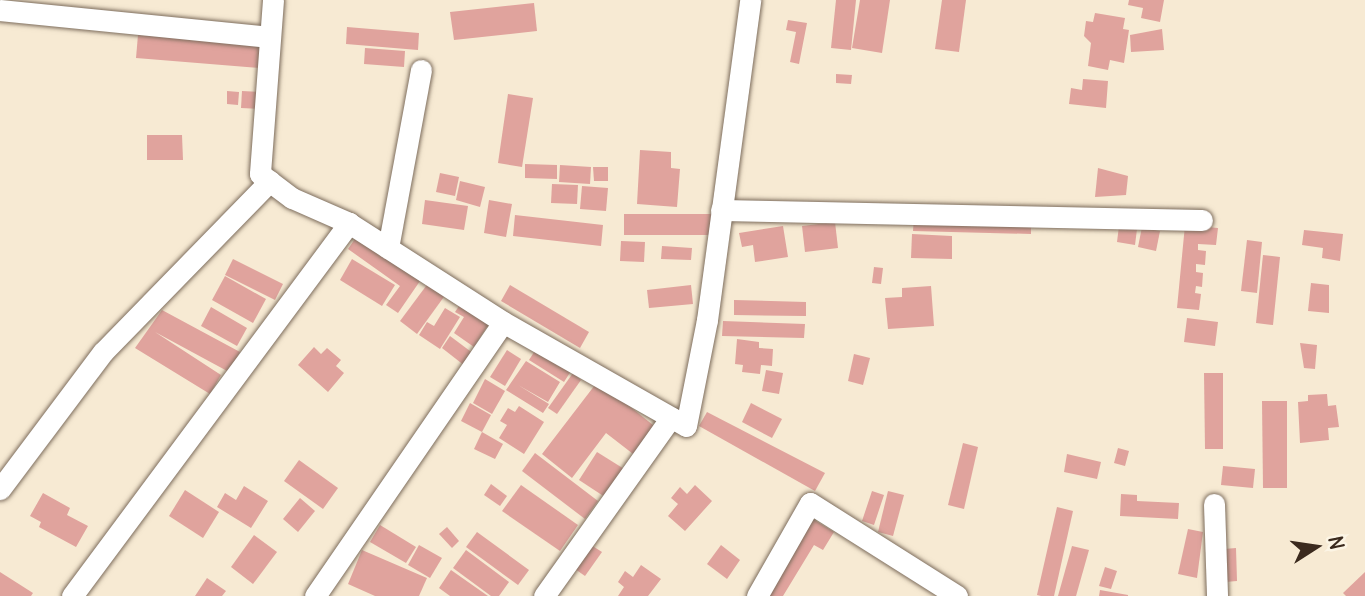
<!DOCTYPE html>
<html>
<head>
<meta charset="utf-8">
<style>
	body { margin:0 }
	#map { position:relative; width:1365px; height:596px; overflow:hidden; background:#f7ead3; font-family:Delius,sans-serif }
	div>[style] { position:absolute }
	.building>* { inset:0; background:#e0a39d }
	.roads { filter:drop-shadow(0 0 2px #7d6d5d) drop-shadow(0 0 2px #7d6d5d) }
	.minor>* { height:21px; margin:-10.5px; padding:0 10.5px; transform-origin:10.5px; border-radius:10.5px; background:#fff }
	span { translate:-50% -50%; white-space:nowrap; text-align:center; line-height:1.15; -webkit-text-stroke:7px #fcf5e5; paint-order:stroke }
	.north { position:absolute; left:1281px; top:512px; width:70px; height:70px; -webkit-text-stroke:5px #fcf5e5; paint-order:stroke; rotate:78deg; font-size:19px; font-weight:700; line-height:28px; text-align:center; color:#3b2a1e }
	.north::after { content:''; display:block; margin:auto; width:24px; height:32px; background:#3b2a1e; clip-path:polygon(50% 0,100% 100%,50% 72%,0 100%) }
</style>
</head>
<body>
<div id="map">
	<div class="building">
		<div style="clip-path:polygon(836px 0,856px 0,851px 50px,831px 48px)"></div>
		<div style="clip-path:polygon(860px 0,890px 0,882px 53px,852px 48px)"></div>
		<div style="clip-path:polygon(942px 0,966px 0,959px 52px,935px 49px)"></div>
		<div style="clip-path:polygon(1129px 0,1164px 0,1160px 22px,1141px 18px,1143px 8px,1128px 5px)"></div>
		<div style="clip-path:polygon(534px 3px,537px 31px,454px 40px,450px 12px)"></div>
		<div style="clip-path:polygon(1095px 13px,1125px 18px,1123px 29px,1129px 30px,1124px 63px,1110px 60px,1108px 70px,1088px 66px,1091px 43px,1084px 36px,1086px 21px,1093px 22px)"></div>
		<div style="clip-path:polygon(788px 20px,807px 23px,799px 64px,790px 62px,796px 32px,786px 30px)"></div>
		<div style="clip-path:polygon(347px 27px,419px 33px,418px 50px,346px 44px)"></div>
		<div style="clip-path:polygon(1162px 29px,1164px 50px,1131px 52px,1130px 35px)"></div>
		<div style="clip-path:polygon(138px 35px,261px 44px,259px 68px,136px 58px)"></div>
		<div style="clip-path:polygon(365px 48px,405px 51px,404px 67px,364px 64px)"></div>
		<div style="clip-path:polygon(836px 74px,852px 75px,851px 84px,836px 83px)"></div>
		<div style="clip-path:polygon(1083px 79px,1108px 81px,1106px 108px,1069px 104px,1071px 88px,1082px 90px)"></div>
		<div style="clip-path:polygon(227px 91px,239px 92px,238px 105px,227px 104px)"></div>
		<div style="clip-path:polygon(242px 91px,262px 92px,261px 109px,241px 108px)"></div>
		<div style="clip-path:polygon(508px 94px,533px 98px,522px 167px,498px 163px)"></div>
		<div style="clip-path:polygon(147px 135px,182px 135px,183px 160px,147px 160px)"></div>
		<div style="clip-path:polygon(640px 150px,671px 152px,671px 168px,680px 169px,677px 207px,637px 204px)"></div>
		<div style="clip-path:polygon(525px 164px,557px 165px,557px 179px,525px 178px)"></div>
		<div style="clip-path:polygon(560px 165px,591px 167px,590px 184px,559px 182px)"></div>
		<div style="clip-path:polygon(593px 167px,608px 167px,608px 181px,594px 181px)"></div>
		<div style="clip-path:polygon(1098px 168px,1128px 176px,1126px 195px,1095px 197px)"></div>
		<div style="clip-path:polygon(440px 173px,459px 177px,455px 196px,436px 192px)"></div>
		<div style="clip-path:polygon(460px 181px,485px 187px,480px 207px,456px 200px)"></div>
		<div style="clip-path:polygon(552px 184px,578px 185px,577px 204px,551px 203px)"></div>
		<div style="clip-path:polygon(582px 186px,608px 188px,606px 211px,580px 209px)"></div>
		<div style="clip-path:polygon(425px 200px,468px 206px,464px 230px,422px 224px)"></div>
		<div style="clip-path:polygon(489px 200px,512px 204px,506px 237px,484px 233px)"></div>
		<div style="clip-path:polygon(624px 214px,717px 214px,717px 235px,624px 235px)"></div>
		<div style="clip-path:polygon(515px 215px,603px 225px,601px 246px,513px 236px)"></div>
		<div style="clip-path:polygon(914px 217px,1031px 220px,1031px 234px,913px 231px)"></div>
		<div style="clip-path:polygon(835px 222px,838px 248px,805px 252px,802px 226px)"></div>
		<div style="clip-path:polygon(1185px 225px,1218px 228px,1216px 245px,1198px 244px,1198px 250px,1206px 251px,1205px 265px,1196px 264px,1196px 272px,1203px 273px,1202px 287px,1196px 286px,1195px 293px,1201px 294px,1199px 310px,1177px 308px)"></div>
		<div style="clip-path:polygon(783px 226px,788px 257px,755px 262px,753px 245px,742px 247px,739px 233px)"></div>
		<div style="clip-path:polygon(1119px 226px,1137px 229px,1135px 245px,1117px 242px)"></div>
		<div style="clip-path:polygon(1142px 227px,1160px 231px,1156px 251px,1138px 247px)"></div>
		<div style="clip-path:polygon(1304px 230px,1343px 234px,1340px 261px,1322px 258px,1323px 248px,1302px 245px)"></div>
		<div style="clip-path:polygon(912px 234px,952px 236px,952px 259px,911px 258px)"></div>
		<div style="clip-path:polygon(357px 236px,420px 281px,398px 313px,386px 305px,400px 286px,348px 249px)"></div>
		<div style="clip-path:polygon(1247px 240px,1262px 242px,1257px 293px,1241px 291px)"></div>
		<div style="clip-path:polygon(621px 241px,645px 242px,644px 262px,620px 261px)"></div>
		<div style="clip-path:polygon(662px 246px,692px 248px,691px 260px,661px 259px)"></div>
		<div style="clip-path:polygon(1263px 255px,1280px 257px,1273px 325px,1256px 323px)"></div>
		<div style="clip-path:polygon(233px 259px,283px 284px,275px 300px,225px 275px)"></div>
		<div style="clip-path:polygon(352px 259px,395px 285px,382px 306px,340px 280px)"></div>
		<div style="clip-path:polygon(874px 267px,883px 268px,881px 284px,872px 283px)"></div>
		<div style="clip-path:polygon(225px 276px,266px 299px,253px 323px,212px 300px)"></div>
		<div style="clip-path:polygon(429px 282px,446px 294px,417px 334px,400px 321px)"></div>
		<div style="clip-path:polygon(1311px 283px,1329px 285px,1329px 313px,1308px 311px)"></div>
		<div style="clip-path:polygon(510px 285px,589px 332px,580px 348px,501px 301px)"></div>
		<div style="clip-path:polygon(691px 285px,693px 304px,649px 308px,647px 290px)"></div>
		<div style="clip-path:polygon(931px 286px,934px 326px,888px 329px,885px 298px,902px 297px,902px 288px)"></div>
		<div style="clip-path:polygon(734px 300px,806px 302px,806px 316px,734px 315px)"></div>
		<div style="clip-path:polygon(461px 303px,490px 322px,474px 347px,454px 333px,464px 317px,455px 312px)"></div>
		<div style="clip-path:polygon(211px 307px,247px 328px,237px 346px,201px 326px)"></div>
		<div style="clip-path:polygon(445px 308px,460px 317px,440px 349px,419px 335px,427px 322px,434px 326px)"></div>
		<div style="clip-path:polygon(162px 310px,240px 352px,229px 372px,155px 332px,221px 375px,210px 394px,135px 348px)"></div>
		<div style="clip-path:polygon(1187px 318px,1218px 322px,1215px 346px,1184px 342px)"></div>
		<div style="clip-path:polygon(723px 321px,805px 324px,804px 338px,722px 336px)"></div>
		<div style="clip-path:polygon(450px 336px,474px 354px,465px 366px,442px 348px)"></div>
		<div style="clip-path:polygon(737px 339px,759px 342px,759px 348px,773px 349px,772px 366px,761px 365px,760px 374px,742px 372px,743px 365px,735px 364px)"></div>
		<div style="clip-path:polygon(1300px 343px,1317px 345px,1315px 369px,1304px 368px)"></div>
		<div style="clip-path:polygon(314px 347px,321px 354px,327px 348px,341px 360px,336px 366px,344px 373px,328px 392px,298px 365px)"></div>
		<div style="clip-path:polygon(536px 349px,571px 371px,564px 382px,529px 360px)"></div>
		<div style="clip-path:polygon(507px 350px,521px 359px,505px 386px,490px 377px)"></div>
		<div style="clip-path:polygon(854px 354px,870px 358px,863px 385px,848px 381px)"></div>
		<div style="clip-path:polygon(526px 361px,560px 382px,548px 402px,518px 385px,549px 404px,543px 413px,506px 390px)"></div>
		<div style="clip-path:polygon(766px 370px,783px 373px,779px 394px,762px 391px)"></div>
		<div style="clip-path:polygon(573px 373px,581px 380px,557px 414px,548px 408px)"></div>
		<div style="clip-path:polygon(1204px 373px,1223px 373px,1223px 449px,1205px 449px)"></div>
		<div style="clip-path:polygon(485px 379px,505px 391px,492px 414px,473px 403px)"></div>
		<div style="clip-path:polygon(598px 381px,658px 429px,637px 457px,606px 433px,572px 478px,542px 454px)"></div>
		<div style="clip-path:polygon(1327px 394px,1328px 406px,1336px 405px,1339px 427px,1328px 428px,1329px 440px,1300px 443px,1298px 402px,1308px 401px,1308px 395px)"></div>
		<div style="clip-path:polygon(1262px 401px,1287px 401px,1287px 488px,1263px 488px)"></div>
		<div style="clip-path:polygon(470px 403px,491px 415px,482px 432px,461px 421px)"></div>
		<div style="clip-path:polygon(751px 403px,782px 419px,772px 438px,742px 422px)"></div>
		<div style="clip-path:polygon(519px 406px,544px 422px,524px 454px,499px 438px,507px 425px,500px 421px,508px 408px,515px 412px)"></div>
		<div style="clip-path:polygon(707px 412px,825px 473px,815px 491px,699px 426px)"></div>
		<div style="clip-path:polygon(482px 432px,503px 444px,495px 459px,474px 449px)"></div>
		<div style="clip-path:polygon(963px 443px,978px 447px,964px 509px,948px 505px)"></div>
		<div style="clip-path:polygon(1118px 448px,1129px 451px,1125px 466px,1114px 463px)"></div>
		<div style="clip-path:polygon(597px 452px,629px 472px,611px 501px,579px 480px)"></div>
		<div style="clip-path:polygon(535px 453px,598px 501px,585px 519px,522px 471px)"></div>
		<div style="clip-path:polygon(1067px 454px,1101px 462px,1097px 479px,1064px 472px)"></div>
		<div style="clip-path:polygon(299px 460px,338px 488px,323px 509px,284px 481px)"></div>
		<div style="clip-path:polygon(1223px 466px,1255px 469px,1253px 488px,1221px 485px)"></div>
		<div style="clip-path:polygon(491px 484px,507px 496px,500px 506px,484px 495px)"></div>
		<div style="clip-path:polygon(521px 485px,578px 525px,560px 551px,502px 511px)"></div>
		<div style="clip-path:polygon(695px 485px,712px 501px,685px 531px,668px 516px,678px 504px,671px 498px,680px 487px,687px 494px)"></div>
		<div style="clip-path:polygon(244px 486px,268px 501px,251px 528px,217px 507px,225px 493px,236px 500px)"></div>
		<div style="clip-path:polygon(185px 490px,219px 512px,203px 538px,169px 516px)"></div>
		<div style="clip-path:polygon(872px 491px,884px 495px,874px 525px,862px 521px)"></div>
		<div style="clip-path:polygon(888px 491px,904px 495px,893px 536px,878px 532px)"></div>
		<div style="clip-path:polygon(43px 493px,70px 508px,67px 515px,88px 526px,76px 547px,39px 527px,41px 522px,30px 516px)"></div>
		<div style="clip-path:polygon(1121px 494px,1137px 495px,1137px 501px,1179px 503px,1178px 519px,1120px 516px)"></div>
		<div style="clip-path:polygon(300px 498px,315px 511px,298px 532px,283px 519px)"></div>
		<div style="clip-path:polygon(1057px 507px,1073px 511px,1054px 596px,1041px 596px,1037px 595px)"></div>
		<div style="clip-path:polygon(808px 516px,834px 532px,823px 550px,814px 545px,783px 596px,770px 596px,762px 591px)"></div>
		<div style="clip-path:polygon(380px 525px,416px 547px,406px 563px,370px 542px)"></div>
		<div style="clip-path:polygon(447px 527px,459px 541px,452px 548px,439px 534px)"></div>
		<div style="clip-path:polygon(1188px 529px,1203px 532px,1197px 578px,1178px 574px)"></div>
		<div style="clip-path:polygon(477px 532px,529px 570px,518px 585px,466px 547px)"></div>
		<div style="clip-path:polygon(254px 535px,277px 552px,253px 584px,231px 567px)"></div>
		<div style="clip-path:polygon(419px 545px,442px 558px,430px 578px,408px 565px)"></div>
		<div style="clip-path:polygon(591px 545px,602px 552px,585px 576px,575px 569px)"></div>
		<div style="clip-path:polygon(721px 545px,740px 560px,727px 579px,707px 564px)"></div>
		<div style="clip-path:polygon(1072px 546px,1089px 550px,1076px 596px,1058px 596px)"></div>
		<div style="clip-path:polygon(1236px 548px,1237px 581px,1225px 582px,1224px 549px)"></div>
		<div style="clip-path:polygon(362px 550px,427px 578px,419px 596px,375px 596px,348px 584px)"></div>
		<div style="clip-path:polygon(466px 550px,509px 582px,499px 596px,491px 596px,453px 568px)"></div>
		<div style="clip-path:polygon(641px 565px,661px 579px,648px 596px,618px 596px,624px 587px,618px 582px,625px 571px,633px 577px)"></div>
		<div style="clip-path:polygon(1105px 567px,1117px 571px,1111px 589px,1099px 586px)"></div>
		<div style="clip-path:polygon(451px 570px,488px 596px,450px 596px,439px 588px)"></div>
		<div style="clip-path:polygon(0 572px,33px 593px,31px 596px,0 596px)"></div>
		<div style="clip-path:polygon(1365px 572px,1365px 596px,1346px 596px,1343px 593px)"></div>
		<div style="clip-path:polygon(207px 578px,226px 591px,222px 596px,195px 596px)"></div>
		<div style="clip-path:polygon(1100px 590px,1128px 595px,1128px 596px,1099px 596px)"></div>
	</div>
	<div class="roads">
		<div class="minor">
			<div style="left:273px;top:0;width:174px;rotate:94.3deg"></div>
			<div style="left:260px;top:174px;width:40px;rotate:37deg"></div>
			<div style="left:292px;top:198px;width:62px;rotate:23.7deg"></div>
			<div style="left:349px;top:223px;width:183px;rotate:32.7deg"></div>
			<div style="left:503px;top:322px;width:210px;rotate:29.6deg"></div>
			<div style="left:686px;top:426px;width:108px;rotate:-78.8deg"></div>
			<div style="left:707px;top:320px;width:323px;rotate:-82.3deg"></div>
			<div style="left:0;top:10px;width:271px;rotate:5.7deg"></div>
			<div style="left:721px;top:210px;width:481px;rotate:1.2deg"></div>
			<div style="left:388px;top:248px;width:181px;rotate:-79.5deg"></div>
			<div style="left:0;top:489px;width:171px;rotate:-53.1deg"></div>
			<div style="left:103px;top:352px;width:239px;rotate:-45.7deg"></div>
			<div style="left:1214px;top:504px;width:92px;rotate:88.1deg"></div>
			<div style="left:72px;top:596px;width:465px;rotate:-53.4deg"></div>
			<div style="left:315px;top:596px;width:332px;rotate:-55.5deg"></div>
			<div style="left:544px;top:596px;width:219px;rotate:-54.6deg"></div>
			<div style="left:757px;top:596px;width:107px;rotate:-60.3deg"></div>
			<div style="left:810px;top:503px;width:174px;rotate:32.3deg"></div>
		</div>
	</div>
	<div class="north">N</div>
</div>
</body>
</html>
